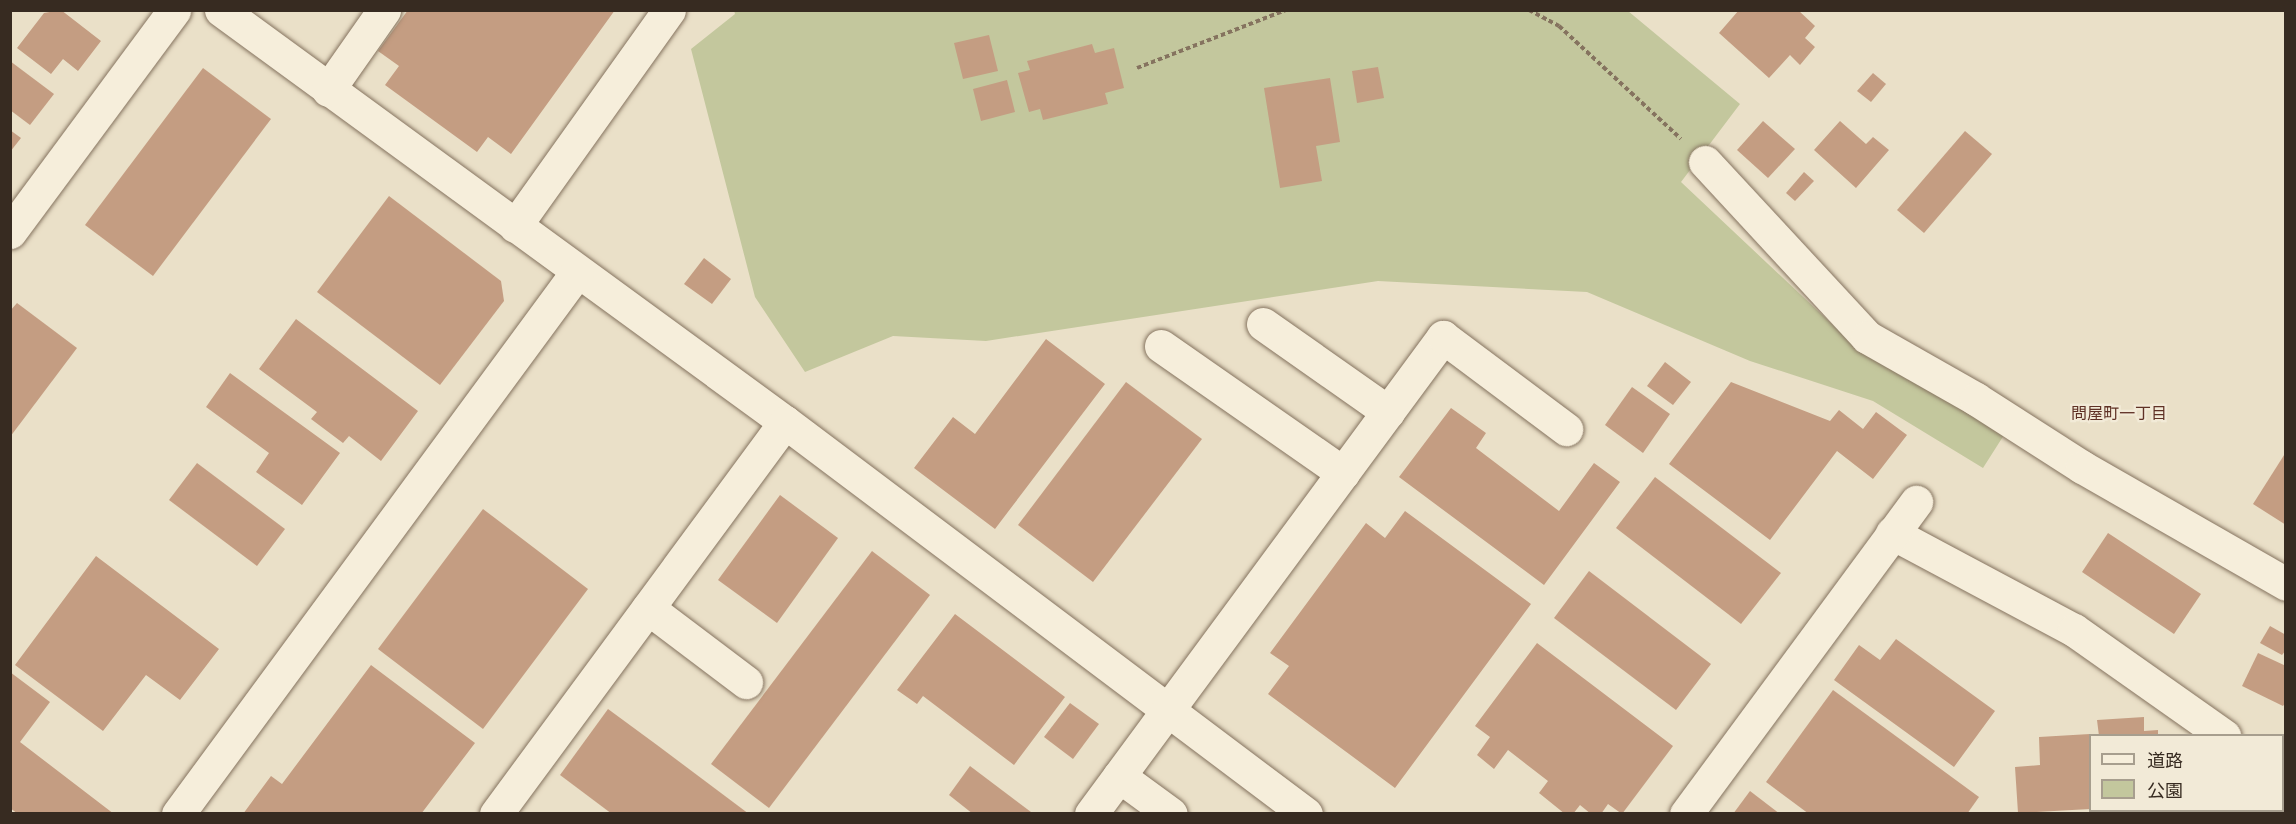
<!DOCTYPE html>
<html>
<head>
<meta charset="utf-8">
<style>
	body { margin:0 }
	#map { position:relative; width:2296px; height:824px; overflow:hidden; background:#eae0c8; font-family:Merriweather,"Noto Sans JP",serif }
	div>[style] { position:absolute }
	.green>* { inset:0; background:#c3c79d }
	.building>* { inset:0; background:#c49d82 }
	.path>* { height:4px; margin-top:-2px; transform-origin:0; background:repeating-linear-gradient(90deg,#85735f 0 4.5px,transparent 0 7.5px) }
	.roads { filter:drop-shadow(0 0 2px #85735f) drop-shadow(0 0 2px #85735f) }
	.minor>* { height:33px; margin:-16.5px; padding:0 16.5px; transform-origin:16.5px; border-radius:16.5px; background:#f6eedb }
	span { translate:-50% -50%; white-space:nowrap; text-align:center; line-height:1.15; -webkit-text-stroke:4.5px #f2ead7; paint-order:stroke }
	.neighbourhood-label { font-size:16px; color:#5f3125 }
	.frame { position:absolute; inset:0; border:12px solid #372b21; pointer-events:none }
	.legend { position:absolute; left:2089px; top:734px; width:195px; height:78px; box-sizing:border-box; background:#f2ead7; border:2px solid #a79e8e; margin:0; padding:8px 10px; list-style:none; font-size:18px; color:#372b21 }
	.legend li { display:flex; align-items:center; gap:12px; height:30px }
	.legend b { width:30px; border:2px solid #a79e8e }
</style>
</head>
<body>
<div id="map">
	<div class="green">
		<div style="clip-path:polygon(734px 10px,1628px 11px,1740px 104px,1681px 182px,1853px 344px,2004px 435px,1983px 468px,1873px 401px,1750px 361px,1587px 292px,1378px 281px,986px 341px,893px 336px,805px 372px,755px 297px,691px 49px,735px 14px)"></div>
	</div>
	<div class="building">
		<div style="clip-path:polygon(61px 10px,101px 41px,78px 71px,63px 59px,51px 74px,17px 48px,44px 13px)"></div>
		<div style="clip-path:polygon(408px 10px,615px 10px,511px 154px,488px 137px,477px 152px,385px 85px,399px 66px,378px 51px)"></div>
		<div style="clip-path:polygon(1739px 10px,1798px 10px,1815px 26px,1805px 38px,1815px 47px,1800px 65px,1790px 55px,1769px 78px,1719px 33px)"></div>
		<div style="clip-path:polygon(989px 35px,998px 71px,963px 79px,954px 43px)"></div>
		<div style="clip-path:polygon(1092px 44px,1095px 53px,1114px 48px,1124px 88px,1105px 93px,1108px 104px,1043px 120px,1040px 109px,1029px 112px,1018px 73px,1030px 70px,1027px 61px)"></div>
		<div style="clip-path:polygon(10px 61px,54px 94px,30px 125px,10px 110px)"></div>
		<div style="clip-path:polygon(1378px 67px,1384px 98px,1357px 103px,1352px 71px)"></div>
		<div style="clip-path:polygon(203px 68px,271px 119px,153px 276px,85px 225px)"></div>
		<div style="clip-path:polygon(1873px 73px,1886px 84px,1871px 102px,1857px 91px)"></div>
		<div style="clip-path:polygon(1330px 78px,1340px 142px,1316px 146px,1322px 181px,1280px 188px,1264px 88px)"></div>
		<div style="clip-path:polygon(1007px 80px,1015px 112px,981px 121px,973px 89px)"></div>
		<div style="clip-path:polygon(1763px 121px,1795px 149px,1768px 178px,1737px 150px)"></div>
		<div style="clip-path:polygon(1840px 121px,1866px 144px,1873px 137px,1889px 150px,1856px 188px,1814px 150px)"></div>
		<div style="clip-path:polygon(10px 130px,21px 138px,10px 152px)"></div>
		<div style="clip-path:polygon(1965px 131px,1992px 154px,1924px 233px,1897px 210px)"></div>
		<div style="clip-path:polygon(1804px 172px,1814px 181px,1795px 201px,1786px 193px)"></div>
		<div style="clip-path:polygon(389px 196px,501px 281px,504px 301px,440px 385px,317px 292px)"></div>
		<div style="clip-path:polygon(704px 258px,731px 279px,712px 304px,684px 284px)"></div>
		<div style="clip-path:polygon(17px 303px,77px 348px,10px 437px,10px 311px)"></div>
		<div style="clip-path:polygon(296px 319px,418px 411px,381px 461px,349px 436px,343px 443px,311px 419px,317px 412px,259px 369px)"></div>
		<div style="clip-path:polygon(1046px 339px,1105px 384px,995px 529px,914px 468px,953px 417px,975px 434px)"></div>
		<div style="clip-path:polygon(1665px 362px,1691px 382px,1673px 405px,1647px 386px)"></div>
		<div style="clip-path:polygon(230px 373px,340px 453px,302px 505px,256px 472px,269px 453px,206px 407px)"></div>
		<div style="clip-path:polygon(1126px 382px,1202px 439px,1093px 582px,1018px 525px)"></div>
		<div style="clip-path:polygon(1731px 382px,1830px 421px,1839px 410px,1863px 429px,1876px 412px,1907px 435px,1873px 479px,1837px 451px,1770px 540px,1669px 464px)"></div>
		<div style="clip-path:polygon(1632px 387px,1670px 414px,1643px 453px,1605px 425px)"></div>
		<div style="clip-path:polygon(1451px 408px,1486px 433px,1476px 448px,1559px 511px,1594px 463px,1620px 482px,1544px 585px,1399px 477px)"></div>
		<div style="clip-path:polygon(2286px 452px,2286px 525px,2253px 504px)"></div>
		<div style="clip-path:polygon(197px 463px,285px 529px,257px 566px,169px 500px)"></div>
		<div style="clip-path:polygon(1655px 477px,1781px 573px,1741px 624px,1616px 528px)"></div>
		<div style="clip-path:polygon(780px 495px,838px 538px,777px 623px,718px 580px)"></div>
		<div style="clip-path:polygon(483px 509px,588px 589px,483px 729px,378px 649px)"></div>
		<div style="clip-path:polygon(1405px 511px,1531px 604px,1395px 788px,1268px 694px,1289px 666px,1270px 653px,1366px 523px,1385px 538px)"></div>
		<div style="clip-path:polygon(2108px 533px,2201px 594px,2174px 634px,2082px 572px)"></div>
		<div style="clip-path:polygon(872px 551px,930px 595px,769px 808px,711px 764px)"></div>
		<div style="clip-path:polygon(96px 556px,219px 649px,180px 700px,146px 675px,103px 731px,15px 665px)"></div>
		<div style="clip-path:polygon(1589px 571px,1711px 664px,1676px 710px,1554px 618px)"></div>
		<div style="clip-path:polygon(955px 614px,1065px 697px,1014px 765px,923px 696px,917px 704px,897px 690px)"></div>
		<div style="clip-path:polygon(2270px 626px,2286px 635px,2286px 650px,2282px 655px,2260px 643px)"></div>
		<div style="clip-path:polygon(1896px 639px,1995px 711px,1954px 767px,1834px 680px,1859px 645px,1880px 660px)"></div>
		<div style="clip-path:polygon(1537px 643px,1673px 746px,1622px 814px,1608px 804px,1601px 814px,1591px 814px,1580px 805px,1573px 814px,1565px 814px,1539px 793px,1548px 781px,1508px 750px,1494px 769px,1477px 755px,1490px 737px,1475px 726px)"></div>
		<div style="clip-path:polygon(2258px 653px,2286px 666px,2286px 702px,2283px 706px,2242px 686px)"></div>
		<div style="clip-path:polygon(371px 665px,475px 743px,421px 814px,243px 814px,271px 776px,282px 784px)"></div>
		<div style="clip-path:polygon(10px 672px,50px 702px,20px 742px,114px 814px,18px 814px,10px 808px)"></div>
		<div style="clip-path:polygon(1833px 690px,1979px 797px,1967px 814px,1809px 814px,1766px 782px)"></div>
		<div style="clip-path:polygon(1070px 703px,1099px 724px,1073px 759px,1044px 737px)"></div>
		<div style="clip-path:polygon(608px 709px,657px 745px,749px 814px,612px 814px,560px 775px)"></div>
		<div style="clip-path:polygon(2144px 717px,2144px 731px,2158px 730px,2158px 736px,2099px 736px,2097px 720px)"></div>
		<div style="clip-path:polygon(2090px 734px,2090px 809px,2018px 813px,2015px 767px,2040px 765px,2039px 737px)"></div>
		<div style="clip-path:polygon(970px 766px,1031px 812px,1030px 814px,973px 814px,949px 795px)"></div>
		<div style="clip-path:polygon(1750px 791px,1780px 814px,1733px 814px)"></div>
	</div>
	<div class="path">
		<div style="left:1529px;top:10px;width:34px;rotate:28deg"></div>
		<div style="left:1559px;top:26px;width:166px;rotate:42.8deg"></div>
		<div style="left:1137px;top:68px;width:160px;rotate:-21.3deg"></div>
	</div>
	<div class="roads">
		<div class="minor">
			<div style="left:221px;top:10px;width:698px;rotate:36.15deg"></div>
			<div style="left:785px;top:422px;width:652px;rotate:36.96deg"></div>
			<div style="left:328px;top:90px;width:98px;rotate:-55deg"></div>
			<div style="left:1705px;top:162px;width:238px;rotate:47.2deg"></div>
			<div style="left:1867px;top:337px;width:125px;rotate:29.6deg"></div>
			<div style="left:1976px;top:399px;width:126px;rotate:32.7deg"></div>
			<div style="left:2082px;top:467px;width:235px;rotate:29.8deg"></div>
			<div style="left:515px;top:226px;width:265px;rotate:-54.5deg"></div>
			<div style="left:10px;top:232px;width:276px;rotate:-53.5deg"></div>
			<div style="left:1263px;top:324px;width:153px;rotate:35.1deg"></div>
			<div style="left:1161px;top:346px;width:222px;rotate:34.9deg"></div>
			<div style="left:1892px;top:533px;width:206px;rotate:28.1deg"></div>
			<div style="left:2074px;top:630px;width:184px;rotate:35.2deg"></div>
			<div style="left:648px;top:608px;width:123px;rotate:37.1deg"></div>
			<div style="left:1119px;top:776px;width:64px;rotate:36.2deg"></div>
			<div style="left:2282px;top:776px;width:4px;rotate:27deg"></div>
			<div style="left:178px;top:814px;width:673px;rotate:-53.64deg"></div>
			<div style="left:496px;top:814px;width:487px;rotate:-53.6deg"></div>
			<div style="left:1091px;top:814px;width:593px;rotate:-53.57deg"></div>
			<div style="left:1443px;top:337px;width:154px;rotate:36.8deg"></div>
			<div style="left:1686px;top:814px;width:388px;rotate:-53.6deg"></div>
		</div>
	</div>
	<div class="neighbourhood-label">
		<span style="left:2119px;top:413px">問屋町一丁目</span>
	</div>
	<div class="frame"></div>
	<ul class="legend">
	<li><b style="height:8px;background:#f6eedb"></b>道路</li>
	<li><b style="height:16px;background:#c3c79d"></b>公園</li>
	</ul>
</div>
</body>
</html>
